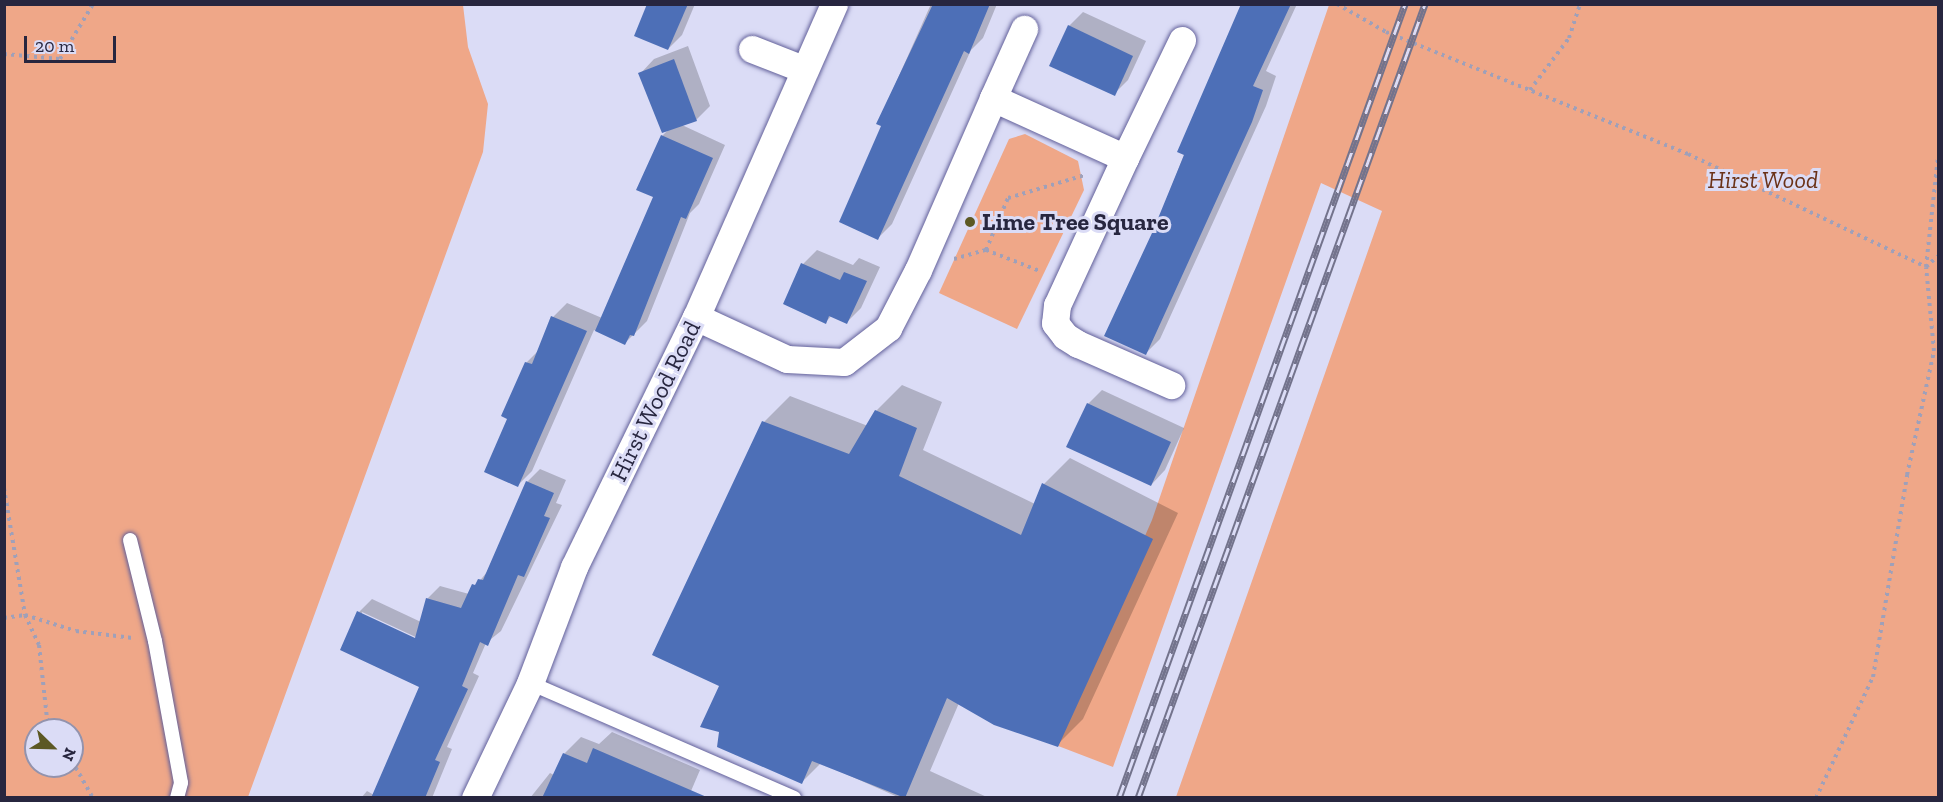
<!DOCTYPE html>
<html>
<head>
<meta charset="utf-8">
<style>
	body { margin:0 }
	#map { position:relative; width:1943px; height:802px; overflow:hidden; background:#dbdcf6; font-family:"Zilla Slab",serif }
	div>[style] { position:absolute }
	.green>* { inset:0; background:#efa788 }
	.shadow>* { inset:0; background:#0003 }
	.building>* { inset:0; background:#4d6fb7 }
	.path>* { height:4px; margin-top:-2px; transform-origin:0; background:repeating-linear-gradient(90deg,#9fa0b9 0 3px,transparent 0 7.5px) }
	.roads { filter:drop-shadow(0 0 2px #62609a) drop-shadow(0 0 2px #62609a) }
	.service>* { height:14px; margin:-7px; padding:0 7px; transform-origin:7px; border-radius:7px; background:#fff }
	.minor>* { height:27px; margin:-13.5px; padding:0 13.5px; transform-origin:13.5px; border-radius:13.5px; background:#fff }
	.rail>* { height:7px; margin-top:-3.5px; transform-origin:0; background:repeating-linear-gradient(90deg,#dbdcf6 0 14px,#73738c 0 28px); box-sizing:border-box; border-block:2px solid #73738c }
	.dots>* { width:16px; height:16px; translate:-50% -50%; box-sizing:border-box; border:3px solid #dbdcf6; border-radius:50% }
	span { translate:-50% -50%; white-space:nowrap; text-align:center; line-height:1.15; -webkit-text-stroke:6px #dbdcf6; paint-order:stroke }
	.park-label { font-size:24px; color:#6b3218; font-style:italic }
	.poi-label { font-size:24px; color:#27263f; font-weight:700 }
	.left { translate:0 -50%; text-align:left }
	.street-label { font-size:24px; color:#27263f }
	.frame { position:absolute; inset:0; border:6px solid #27263f; pointer-events:none }
	.north { position:absolute; left:24px; top:718px; width:60px; height:60px; box-sizing:border-box; background:#dbdcf6; border:2px solid #9393ad; border-radius:50%; rotate:113deg; font-size:16px; font-weight:700; line-height:24px; text-align:center; color:#27263f }
	.north::after { content:''; display:block; margin:auto; width:21px; height:27px; background:#5c5824; clip-path:polygon(50% 0,100% 100%,50% 72%,0 100%) }
	.scale { position:absolute; left:24px; top:36px; width:92px; height:27px; box-sizing:border-box; border:3px solid #27263f; border-top:0; padding-left:8px; font-size:18px; line-height:21px; white-space:nowrap; color:#27263f; -webkit-text-stroke:4px #dbdcf6; paint-order:stroke }
</style>
</head>
<body>
<div id="map">
	<div class="green">
		<div style="clip-path:polygon(evenodd,5px 5px,463px 5px,468px 47px,488px 104px,483px 152px,248px 797px,5px 798px,5px 5px,36px 730px,72px 730px,72px 766px,36px 766px,36px 730px)"></div>
		<div style="clip-path:polygon(1329px 5px,1938px 5px,1938px 797px,1176px 797px,1382px 211px,1321px 183px,1113px 767px,1053px 744px,1152px 520px)"></div>
		<div style="clip-path:polygon(1025px 134px,1078px 161px,1084px 190px,1017px 329px,939px 293px,1009px 139px)"></div>
	</div>
	<div class="shadow">
		<div style="clip-path:polygon(650px 4px,695px 4px,682px 35px,668px 49px)"></div>
		<div style="clip-path:polygon(931px 4px,997px 4px,983px 38px,971px 50px,892px 224px,878px 238px,883px 125px,878px 123px)"></div>
		<div style="clip-path:polygon(1243px 4px,1297px 4px,1266px 71px,1276px 76px,1266px 106px,1160px 339px,1146px 353px,1153px 234px)"></div>
		<div style="clip-path:polygon(1083px 12px,1146px 41px,1128px 80px,1114px 94px,1069px 26px)"></div>
		<div style="clip-path:polygon(688px 46px,710px 106px,696px 120px,682px 125px,725px 145px,699px 204px,690px 213px,647px 321px,625px 343px,594px 330px,532px 471px,518px 485px,509px 418px,526px 363px,540px 349px,553px 317px,567px 303px,602px 318px,655px 197px,662px 136px,669px 129px,640px 74px,654px 59px)"></div>
		<div style="clip-path:polygon(817px 250px,853px 265px,859px 258px,880px 267px,861px 308px,847px 322px,832px 315px,826px 322px,803px 264px)"></div>
		<div style="clip-path:polygon(902px 385px,942px 402px,923px 450px,1035px 504px,1044px 484px,1070px 458px,1178px 513px,1083px 719px,1057px 745px,959px 703px,930px 771px,989px 798px,900px 798px,821px 763px,802px 782px,721px 731px,721px 685px,764px 422px,790px 396px,868px 426px,876px 411px)"></div>
		<div style="clip-path:polygon(1102px 390px,1184px 428px,1165px 470px,1151px 485px,1088px 404px)"></div>
		<div style="clip-path:polygon(evenodd,540px 469px,566px 480px,556px 503px,562px 505px,501px 631px,486px 643px,473px 673px,479px 676px,447px 747px,452px 749px,432px 798px,361px 798px,367px 791px,374px 795px,420px 686px,359px 612px,372px 599px,421px 622px,427px 599px,440px 586px,469px 594px,487px 572px,527px 482px,540px 469px,362px 612px,422px 640px,421px 643px,362px 615px,362px 612px)"></div>
		<div style="clip-path:polygon(612px 732px,700px 770px,688px 798px,530px 798px,550px 773px,554px 775px,564px 754px,581px 737px,599px 744px)"></div>
	</div>
	<div class="building">
		<div style="clip-path:polygon(647px 4px,688px 4px,668px 50px,634px 36px)"></div>
		<div style="clip-path:polygon(933px 4px,990px 4px,969px 54px,964px 51px,878px 240px,839px 222px,881px 126px,876px 124px)"></div>
		<div style="clip-path:polygon(1241px 4px,1291px 4px,1253px 86px,1263px 90px,1252px 122px,1146px 355px,1104px 336px,1152px 233px,1184px 155px,1177px 152px)"></div>
		<div style="clip-path:polygon(1068px 25px,1133px 56px,1115px 96px,1049px 66px)"></div>
		<div style="clip-path:polygon(674px 59px,697px 121px,662px 133px,638px 73px)"></div>
		<div style="clip-path:polygon(661px 135px,713px 158px,686px 219px,681px 217px,634px 336px,630px 335px,625px 345px,595px 331px,653px 197px,636px 190px)"></div>
		<div style="clip-path:polygon(801px 263px,840px 280px,844px 272px,867px 281px,847px 324px,829px 316px,826px 324px,783px 304px)"></div>
		<div style="clip-path:polygon(551px 316px,587px 331px,518px 487px,484px 472px,507px 419px,501px 416px,525px 362px,532px 364px)"></div>
		<div style="clip-path:polygon(1087px 403px,1171px 442px,1151px 486px,1066px 447px)"></div>
		<div style="clip-path:polygon(875px 410px,917px 428px,899px 476px,1021px 535px,1042px 483px,1153px 539px,1058px 747px,994px 725px,947px 698px,905px 798px,812px 761px,802px 784px,717px 747px,719px 732px,700px 727px,719px 686px,652px 655px,762px 421px,849px 454px)"></div>
		<div style="clip-path:polygon(526px 481px,554px 493px,544px 516px,550px 518px,524px 577px,518px 575px,488px 646px,480px 642px,462px 686px,468px 689px,435px 760px,440px 762px,425px 798px,371px 798px,419px 687px,340px 650px,357px 611px,415px 638px,426px 598px,461px 608px,472px 584px,475px 585px,478px 579px,483px 580px)"></div>
		<div style="clip-path:polygon(593px 748px,709px 798px,542px 798px,563px 753px,587px 763px)"></div>
	</div>
	<div class="path">
		<div style="left:1337px;top:4px;width:56px;rotate:29.7deg"></div>
		<div style="left:1386px;top:32px;width:326px;rotate:22deg"></div>
		<div style="left:1688px;top:154px;width:263px;rotate:25.4deg"></div>
		<div style="left:1926px;top:267px;width:112px;rotate:-83.8deg"></div>
		<div style="left:4px;top:54px;width:56px;rotate:5.1deg"></div>
		<div style="left:60px;top:59px;width:64px;rotate:-59deg"></div>
		<div style="left:1530px;top:90px;width:65px;rotate:-53.1deg"></div>
		<div style="left:1569px;top:38px;width:36px;rotate:-72deg"></div>
		<div style="left:986px;top:250px;width:56px;rotate:-67.1deg"></div>
		<div style="left:1008px;top:198px;width:80px;rotate:-16.6deg"></div>
		<div style="left:954px;top:259px;width:33px;rotate:-16deg"></div>
		<div style="left:986px;top:250px;width:58px;rotate:21.3deg"></div>
		<div style="left:4px;top:488px;width:129px;rotate:80.6deg"></div>
		<div style="left:25px;top:615px;width:33px;rotate:65deg"></div>
		<div style="left:39px;top:645px;width:74px;rotate:83.8deg"></div>
		<div style="left:47px;top:719px;width:13px;rotate:58deg"></div>
		<div style="left:4px;top:618px;width:21px;rotate:-8deg"></div>
		<div style="left:25px;top:615px;width:53px;rotate:17.4deg"></div>
		<div style="left:76px;top:631px;width:57px;rotate:7deg"></div>
		<div style="left:72px;top:761px;width:43px;rotate:60.4deg"></div>
		<div style="left:1816px;top:798px;width:134px;rotate:-64.8deg"></div>
		<div style="left:1873px;top:677px;width:205px;rotate:-80.4deg"></div>
		<div style="left:1907px;top:475px;width:127px;rotate:-77.7deg"></div>
		<div style="left:1934px;top:351px;width:84px;rotate:-95.4deg"></div>
		<div style="left:1926px;top:267px;width:16px;rotate:-43deg"></div>
	</div>
	<div class="roads">
		<div class="service">
			<div style="left:130px;top:540px;width:104px;rotate:76.1deg"></div>
			<div style="left:155px;top:641px;width:144px;rotate:79.6deg"></div>
			<div style="left:181px;top:783px;width:16px;rotate:105deg"></div>
			<div style="left:530px;top:683px;width:288px;rotate:23.5deg"></div>
		</div>
		<div class="minor">
			<div style="left:752px;top:49px;width:55px;rotate:21.4deg"></div>
			<div style="left:993px;top:98px;width:76px;rotate:-65.8deg"></div>
			<div style="left:1125px;top:158px;width:162px;rotate:114.8deg"></div>
			<div style="left:1057px;top:305px;width:18px;rotate:96deg"></div>
			<div style="left:1055px;top:323px;width:16px;rotate:52deg"></div>
			<div style="left:1065px;top:336px;width:15px;rotate:32deg"></div>
			<div style="left:1078px;top:344px;width:102px;rotate:23.8deg"></div>
			<div style="left:696px;top:317px;width:100px;rotate:24.8deg"></div>
			<div style="left:787px;top:359px;width:57px;rotate:3deg"></div>
			<div style="left:844px;top:362px;width:56px;rotate:-37.7deg"></div>
			<div style="left:888px;top:328px;width:65px;rotate:-62.7deg"></div>
			<div style="left:918px;top:270px;width:188px;rotate:-66.4deg"></div>
			<div style="left:993px;top:98px;width:145px;rotate:24.4deg"></div>
			<div style="left:1125px;top:158px;width:131px;rotate:-64.2deg"></div>
			<div style="left:475px;top:798px;width:127px;rotate:-64.4deg"></div>
			<div style="left:530px;top:683px;width:124px;rotate:-69.2deg"></div>
			<div style="left:574px;top:567px;width:278px;rotate:-64deg"></div>
			<div style="left:696px;top:317px;width:342px;rotate:-66.2deg"></div>
		</div>
	</div>
	<div class="rail">
		<div style="left:1119px;top:798px;width:844px;rotate:-70.19deg"></div>
		<div style="left:1138px;top:798px;width:844px;rotate:-70.13deg"></div>
	</div>
	<div class="dots">
		<div style="left:970px;top:222px;background:#5c5824"></div>
	</div>
	<div class="park-label">
		<span style="left:1763px;top:180px">Hirst Wood</span>
	</div>
	<div class="poi-label">
		<span class="left" style="left:982px;top:222px">Lime Tree Square</span>
	</div>
	<div class="street-label">
		<span style="left:655px;top:401px;rotate:-64deg">Hirst Wood Road</span>
	</div>
	<div class="frame"></div>
	<div class="north">N</div>
	<div class="scale">20 m</div>
</div>
</body>
</html>
